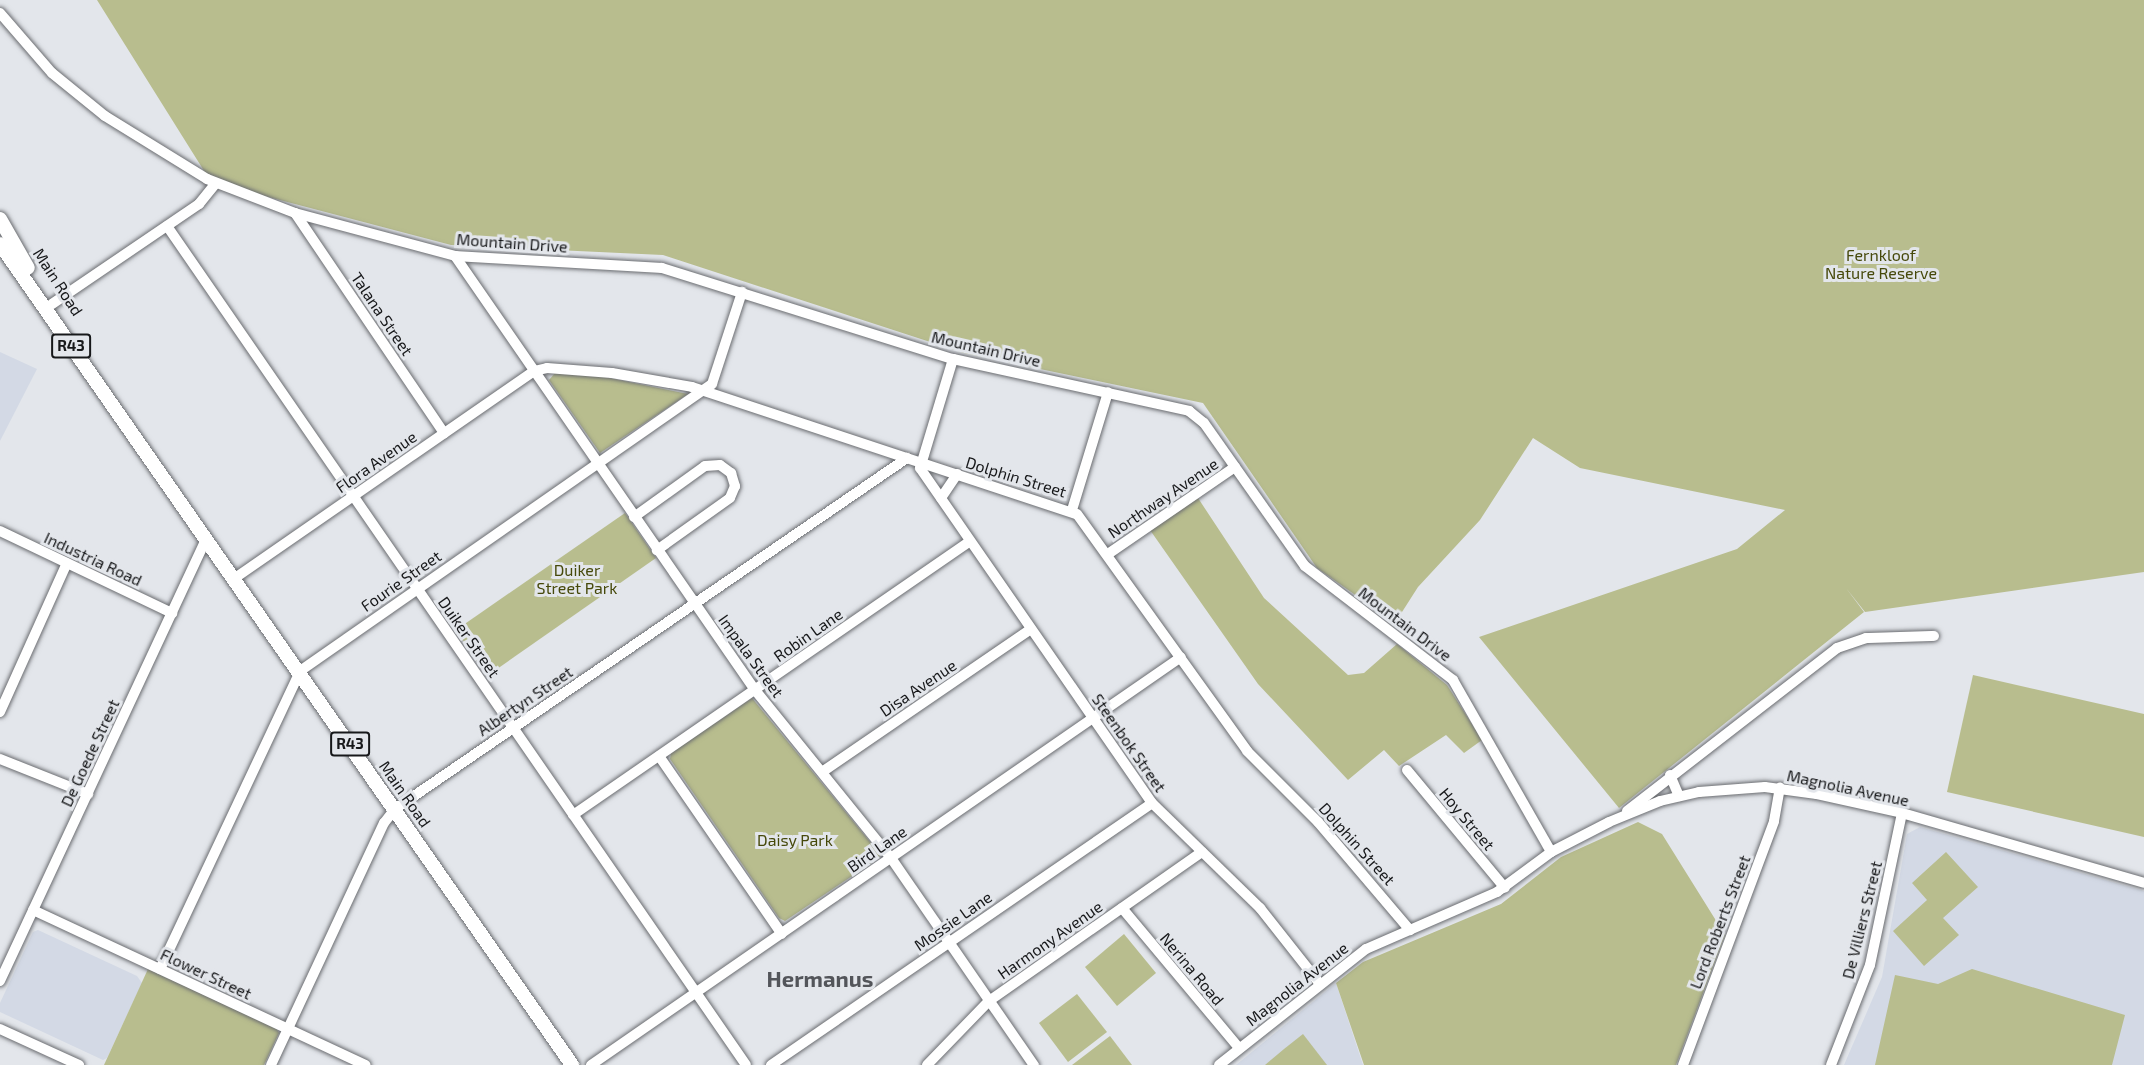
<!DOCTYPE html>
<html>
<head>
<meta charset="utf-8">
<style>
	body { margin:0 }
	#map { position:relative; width:2144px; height:1065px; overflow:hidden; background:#e3e6eb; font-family:"Exo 2",sans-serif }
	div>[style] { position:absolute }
	.built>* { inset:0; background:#d3d9e5 }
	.green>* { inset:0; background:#b8bd8e }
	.roads { filter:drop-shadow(0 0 2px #6a6c70) drop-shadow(0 0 2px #6a6c70) }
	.minor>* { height:10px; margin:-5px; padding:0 5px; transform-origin:5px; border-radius:5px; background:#fff }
	.major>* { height:14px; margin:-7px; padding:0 7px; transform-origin:7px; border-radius:7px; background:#fff }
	span { translate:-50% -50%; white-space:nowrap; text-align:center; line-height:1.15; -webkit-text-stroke:6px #e3e6eb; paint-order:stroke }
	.shield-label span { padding:2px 4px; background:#e3e6eb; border:2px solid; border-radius:4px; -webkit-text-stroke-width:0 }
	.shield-label { font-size:15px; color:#17181a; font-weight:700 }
	.street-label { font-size:16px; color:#17181a }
	.park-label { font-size:16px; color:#46490b }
	.district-label { font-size:22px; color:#53555a; font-weight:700 }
</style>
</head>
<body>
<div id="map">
	<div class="built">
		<div style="clip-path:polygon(0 352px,37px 369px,0 441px)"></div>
		<div style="clip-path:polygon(1920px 827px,2144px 891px,2144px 1065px,1844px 1065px,1882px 977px,1907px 834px)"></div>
		<div style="clip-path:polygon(38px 930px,137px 976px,142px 983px,107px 1058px,103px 1060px,0 1012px,0 1003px,33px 932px)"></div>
		<div style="clip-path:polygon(1336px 983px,1363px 1065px,1236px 1065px)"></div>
	</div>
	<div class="green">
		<div style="clip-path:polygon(97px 0,2144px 0,2144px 572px,1865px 612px,1846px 588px,1864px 612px,1619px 808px,1479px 637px,1737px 549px,1785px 510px,1580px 468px,1533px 438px,1480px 520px,1418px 587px,1395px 623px,1317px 568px,1203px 403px,964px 353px,663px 255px,451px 245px,211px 182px)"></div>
		<div style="clip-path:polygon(555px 373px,600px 376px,688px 394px,600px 453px,549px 380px)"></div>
		<div style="clip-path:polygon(1198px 498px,1264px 598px,1348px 675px,1364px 673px,1397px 644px,1447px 685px,1482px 740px,1464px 753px,1446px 735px,1399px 766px,1384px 750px,1348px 780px,1258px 684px,1150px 530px)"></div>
		<div style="clip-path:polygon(625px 513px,656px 558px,487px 676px,456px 630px)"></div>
		<div style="clip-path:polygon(1973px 675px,2144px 714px,2144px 837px,1947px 792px)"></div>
		<div style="clip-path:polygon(752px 698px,880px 854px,879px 858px,785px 921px,779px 918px,670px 759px,671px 753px)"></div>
		<div style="clip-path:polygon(1638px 822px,1662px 834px,1725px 935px,1676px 1065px,1364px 1065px,1336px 983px,1363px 962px,1501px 904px,1561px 857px)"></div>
		<div style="clip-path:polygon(1946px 852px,1978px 887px,1943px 918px,1959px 935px,1924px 966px,1893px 931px,1927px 900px,1912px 883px)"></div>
		<div style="clip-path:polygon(1124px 934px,1156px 973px,1117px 1006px,1085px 967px)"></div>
		<div style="clip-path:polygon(148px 969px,276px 1028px,279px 1033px,264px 1065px,104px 1065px)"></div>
		<div style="clip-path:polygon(1972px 969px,2125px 1015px,2112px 1065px,1875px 1065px,1895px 975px,1938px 984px)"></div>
		<div style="clip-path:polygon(1077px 994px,1107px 1032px,1068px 1062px,1039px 1023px)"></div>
		<div style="clip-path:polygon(1303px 1034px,1327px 1065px,1265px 1065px,1284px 1049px)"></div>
		<div style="clip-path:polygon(1110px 1036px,1132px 1065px,1072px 1065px)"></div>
	</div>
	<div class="roads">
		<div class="minor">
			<div style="left:0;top:13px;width:79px;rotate:49.1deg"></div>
			<div style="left:52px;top:73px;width:68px;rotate:39.1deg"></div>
			<div style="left:105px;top:116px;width:120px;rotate:31.7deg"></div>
			<div style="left:207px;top:179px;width:94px;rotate:21.1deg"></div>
			<div style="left:295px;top:213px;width:166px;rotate:15deg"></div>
			<div style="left:455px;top:256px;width:207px;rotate:3.3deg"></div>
			<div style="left:662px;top:268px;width:305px;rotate:17.4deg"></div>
			<div style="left:953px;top:359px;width:242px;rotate:12.4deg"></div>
			<div style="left:1189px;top:411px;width:19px;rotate:39deg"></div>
			<div style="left:1204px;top:423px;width:175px;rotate:54.8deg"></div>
			<div style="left:1305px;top:566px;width:187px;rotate:37.6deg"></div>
			<div style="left:1453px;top:680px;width:198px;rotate:60.3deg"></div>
			<div style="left:295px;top:213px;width:266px;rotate:55.9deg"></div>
			<div style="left:167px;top:226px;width:1019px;rotate:55.39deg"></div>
			<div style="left:455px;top:256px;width:528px;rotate:55.35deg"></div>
			<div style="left:755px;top:690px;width:216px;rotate:51deg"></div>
			<div style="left:891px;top:858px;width:252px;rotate:55.4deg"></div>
			<div style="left:52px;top:304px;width:178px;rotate:-34.2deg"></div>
			<div style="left:199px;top:204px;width:27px;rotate:-51deg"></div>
			<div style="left:953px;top:359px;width:114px;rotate:106.8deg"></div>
			<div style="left:920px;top:468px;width:407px;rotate:55.3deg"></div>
			<div style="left:1152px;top:803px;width:151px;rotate:44.2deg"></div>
			<div style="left:1260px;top:908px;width:97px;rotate:51.7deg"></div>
			<div style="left:941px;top:498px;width:29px;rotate:-56deg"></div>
			<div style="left:1072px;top:510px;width:123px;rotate:-73deg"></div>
			<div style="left:634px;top:517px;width:87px;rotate:-35.7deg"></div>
			<div style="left:705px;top:466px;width:15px;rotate:-4deg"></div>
			<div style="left:720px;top:465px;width:14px;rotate:36deg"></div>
			<div style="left:731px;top:473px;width:14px;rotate:73deg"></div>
			<div style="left:735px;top:486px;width:13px;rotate:113deg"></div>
			<div style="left:730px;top:498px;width:90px;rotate:144.5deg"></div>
			<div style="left:0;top:531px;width:191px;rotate:25.5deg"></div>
			<div style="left:1108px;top:554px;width:154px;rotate:-34.4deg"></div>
			<div style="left:235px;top:578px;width:364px;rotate:-34.7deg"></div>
			<div style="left:534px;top:371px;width:13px;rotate:-13deg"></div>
			<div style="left:547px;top:368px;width:65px;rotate:4.4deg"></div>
			<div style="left:612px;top:373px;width:81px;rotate:9.9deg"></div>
			<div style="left:692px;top:387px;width:405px;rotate:18.3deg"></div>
			<div style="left:1077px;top:514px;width:292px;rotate:54.3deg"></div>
			<div style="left:1247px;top:751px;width:100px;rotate:45deg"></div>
			<div style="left:1318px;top:822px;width:142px;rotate:49.6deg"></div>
			<div style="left:0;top:712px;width:163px;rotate:-65.8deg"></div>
			<div style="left:659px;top:756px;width:216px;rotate:55.4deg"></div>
			<div style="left:0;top:759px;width:95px;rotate:21.7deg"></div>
			<div style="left:1407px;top:770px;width:153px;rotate:50.3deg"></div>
			<div style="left:822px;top:772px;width:253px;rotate:-34.4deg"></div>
			<div style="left:1670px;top:775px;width:23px;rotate:67deg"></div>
			<div style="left:1627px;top:811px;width:266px;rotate:-37.8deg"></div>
			<div style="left:1837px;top:648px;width:31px;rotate:-19deg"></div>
			<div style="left:1866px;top:638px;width:68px;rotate:-1.7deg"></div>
			<div style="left:573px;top:815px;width:482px;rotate:-34.6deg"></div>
			<div style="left:1122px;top:908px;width:182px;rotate:50.1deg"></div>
			<div style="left:33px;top:910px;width:367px;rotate:25deg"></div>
			<div style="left:160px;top:969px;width:329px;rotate:-64.8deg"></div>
			<div style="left:300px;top:671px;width:502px;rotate:-34.86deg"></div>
			<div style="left:712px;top:384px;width:97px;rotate:-71.9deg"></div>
			<div style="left:0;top:981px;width:489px;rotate:-65deg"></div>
			<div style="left:0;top:1029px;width:87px;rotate:24.5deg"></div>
			<div style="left:271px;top:1065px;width:267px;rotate:-65deg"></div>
			<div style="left:384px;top:823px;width:18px;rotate:-52deg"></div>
			<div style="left:395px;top:809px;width:621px;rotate:-34.43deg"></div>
			<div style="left:591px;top:1065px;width:717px;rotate:-34.66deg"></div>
			<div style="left:771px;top:1065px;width:462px;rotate:-34.5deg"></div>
			<div style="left:927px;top:1065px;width:89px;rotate:-45.9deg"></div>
			<div style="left:989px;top:1001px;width:260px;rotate:-35deg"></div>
			<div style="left:1219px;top:1065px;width:187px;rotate:-38.3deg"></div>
			<div style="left:1366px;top:949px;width:143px;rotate:-23.5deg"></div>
			<div style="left:1497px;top:892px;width:67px;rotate:-36.5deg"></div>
			<div style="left:1551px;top:852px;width:65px;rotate:-27.3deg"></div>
			<div style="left:1609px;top:822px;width:55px;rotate:-22.4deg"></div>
			<div style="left:1660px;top:801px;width:40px;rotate:-13deg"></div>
			<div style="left:1699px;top:792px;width:66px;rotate:-4.3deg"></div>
			<div style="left:1765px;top:787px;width:52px;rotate:7.7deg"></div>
			<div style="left:1817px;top:794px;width:87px;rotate:12.6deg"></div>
			<div style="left:1902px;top:813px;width:252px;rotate:16.1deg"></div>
			<div style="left:1683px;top:1065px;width:260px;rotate:-69.5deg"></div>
			<div style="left:1774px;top:821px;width:34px;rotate:-80deg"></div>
			<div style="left:1831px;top:1065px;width:107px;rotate:-68.7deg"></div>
			<div style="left:1870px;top:965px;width:155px;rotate:-78.1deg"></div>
		</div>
		<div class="major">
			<div style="left:0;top:219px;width:56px;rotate:60.3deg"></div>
			<div style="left:0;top:244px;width:1001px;rotate:55.13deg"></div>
		</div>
	</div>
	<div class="shield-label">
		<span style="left:71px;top:346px">R43</span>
		<span style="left:350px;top:744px">R43</span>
	</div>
	<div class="street-label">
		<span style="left:512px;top:243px;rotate:4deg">Mountain Drive</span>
		<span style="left:58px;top:282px;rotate:57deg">Main Road</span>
		<span style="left:382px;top:314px;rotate:56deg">Talana Street</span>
		<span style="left:986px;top:349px;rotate:13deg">Mountain Drive</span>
		<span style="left:376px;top:462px;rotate:-35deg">Flora Avenue</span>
		<span style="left:1016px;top:477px;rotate:17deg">Dolphin Street</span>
		<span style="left:1163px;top:498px;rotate:-34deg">Northway Avenue</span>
		<span style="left:93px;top:559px;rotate:25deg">Industria Road</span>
		<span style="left:401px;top:581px;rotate:-35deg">Fourie Street</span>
		<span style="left:1405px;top:624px;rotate:37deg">Mountain Drive</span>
		<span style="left:808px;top:635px;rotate:-35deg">Robin Lane</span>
		<span style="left:469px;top:637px;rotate:55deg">Duiker Street</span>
		<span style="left:751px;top:656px;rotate:54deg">Impala Street</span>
		<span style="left:918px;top:688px;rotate:-34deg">Disa Avenue</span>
		<span style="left:525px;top:701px;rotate:-34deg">Albertyn Street</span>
		<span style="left:1129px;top:743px;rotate:55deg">Steenbok Street</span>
		<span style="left:90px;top:753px;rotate:-65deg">De Goede Street</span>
		<span style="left:1848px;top:788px;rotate:12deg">Magnolia Avenue</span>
		<span style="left:405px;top:794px;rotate:55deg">Main Road</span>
		<span style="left:1467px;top:819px;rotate:50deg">Hoy Street</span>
		<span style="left:1357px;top:844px;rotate:48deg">Dolphin Street</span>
		<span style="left:877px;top:849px;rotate:-35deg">Bird Lane</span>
		<span style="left:1862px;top:920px;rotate:-76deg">De Villiers Street</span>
		<span style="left:953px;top:921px;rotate:-35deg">Mossie Lane</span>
		<span style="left:1720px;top:922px;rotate:-69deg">Lord Roberts Street</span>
		<span style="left:1050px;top:940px;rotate:-35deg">Harmony Avenue</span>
		<span style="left:1192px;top:969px;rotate:50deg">Nerina Road</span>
		<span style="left:206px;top:974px;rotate:25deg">Flower Street</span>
		<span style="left:1297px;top:984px;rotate:-38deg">Magnolia Avenue</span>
	</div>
	<div class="park-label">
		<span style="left:1881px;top:264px">Fernkloof<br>Nature Reserve</span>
		<span style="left:577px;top:579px">Duiker<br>Street Park</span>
		<span style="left:795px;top:840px">Daisy Park</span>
	</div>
	<div class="district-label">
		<span style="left:820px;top:979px">Hermanus</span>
	</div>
</div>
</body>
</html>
